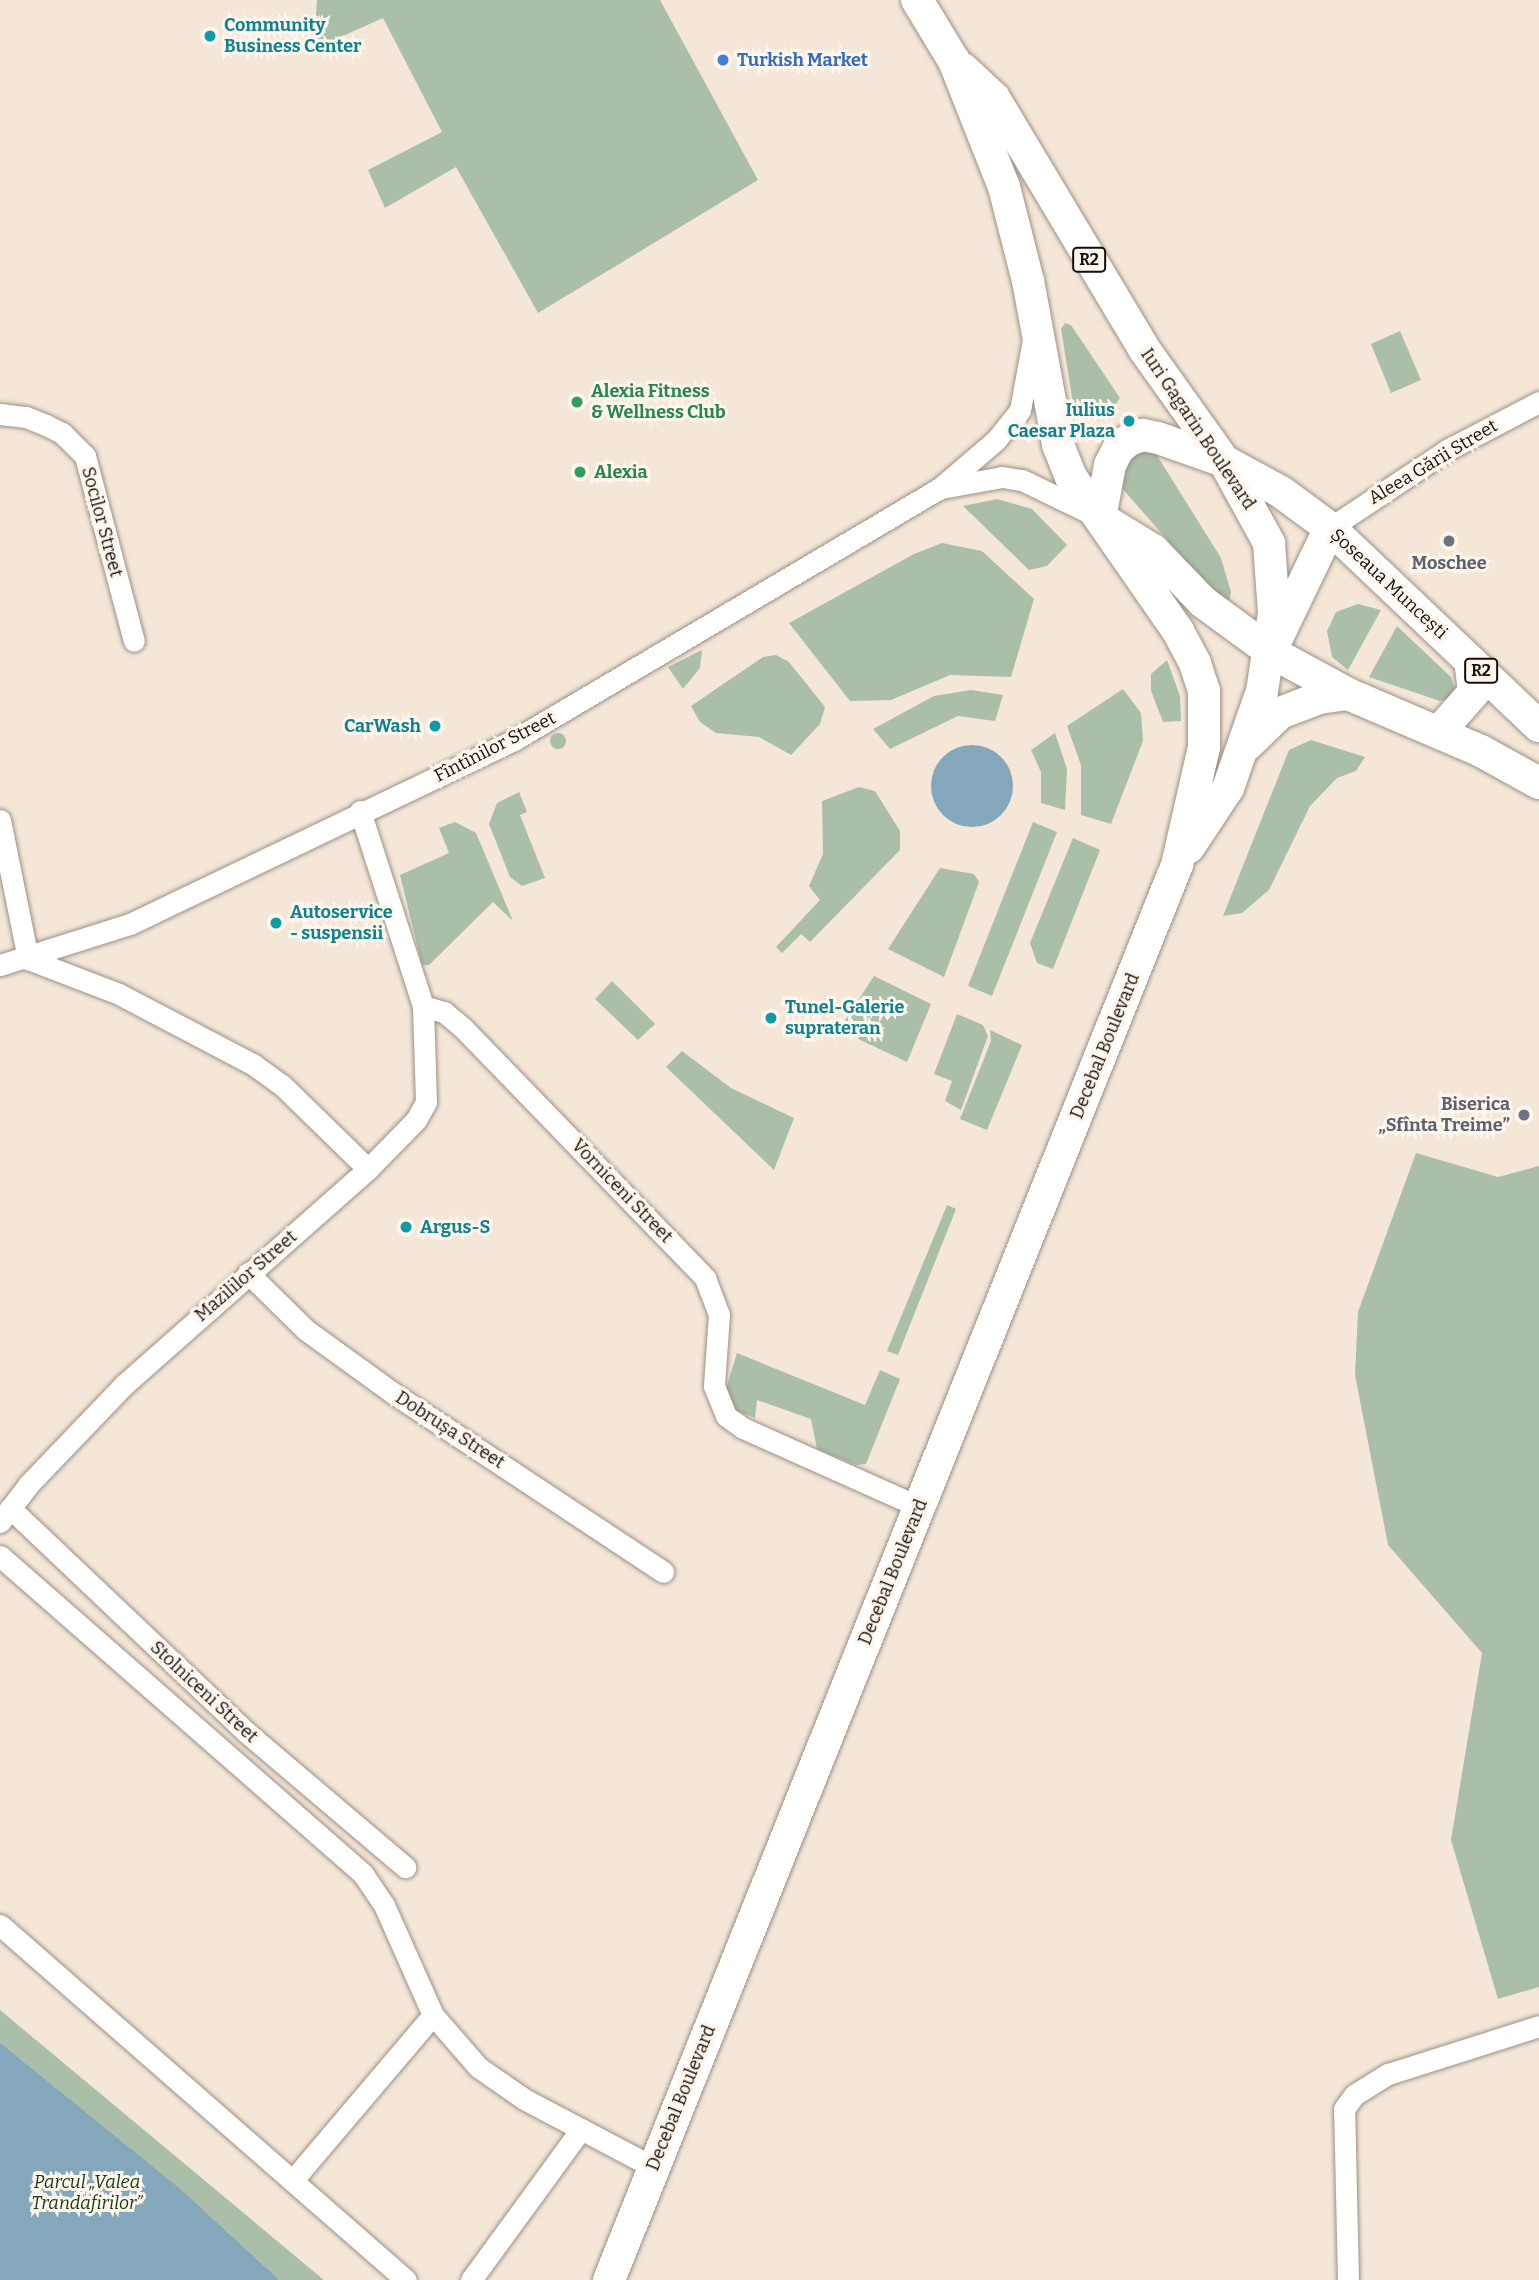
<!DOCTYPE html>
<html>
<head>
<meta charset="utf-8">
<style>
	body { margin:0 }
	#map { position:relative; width:1539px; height:2280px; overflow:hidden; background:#f5e7d8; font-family:Bitter,serif }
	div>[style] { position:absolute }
	.green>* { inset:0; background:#aabeaa }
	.round { border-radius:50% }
	.water>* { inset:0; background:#85a7bb }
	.roads { filter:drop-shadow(0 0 2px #9d9083) drop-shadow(0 0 2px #9d9083) }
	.minor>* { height:21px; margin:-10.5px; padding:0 10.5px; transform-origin:10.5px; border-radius:10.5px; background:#fff }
	.primary>* { height:32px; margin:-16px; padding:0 16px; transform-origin:16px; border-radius:16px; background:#fff }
	.dots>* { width:19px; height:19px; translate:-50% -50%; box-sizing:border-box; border:4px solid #fef5ec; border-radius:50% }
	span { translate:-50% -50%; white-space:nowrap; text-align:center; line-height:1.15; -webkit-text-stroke:6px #fef5ec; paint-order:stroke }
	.shield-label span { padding:2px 5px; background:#fef5ec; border:2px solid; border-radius:5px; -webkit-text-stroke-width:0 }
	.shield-label { font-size:16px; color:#130e0a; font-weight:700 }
	.culture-label { font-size:18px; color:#0d838f; font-weight:700 }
	.left { translate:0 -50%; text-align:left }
	.right { translate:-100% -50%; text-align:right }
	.shop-label { font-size:18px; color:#366cbe; font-weight:700 }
	.leisure-label { font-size:18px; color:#27864d; font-weight:700 }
	.street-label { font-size:18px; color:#130e0a }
	.worship-label { font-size:18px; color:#5b616d; font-weight:700 }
	.park-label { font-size:18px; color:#113a15; font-style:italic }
</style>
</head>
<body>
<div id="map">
	<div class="green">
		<div style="clip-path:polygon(317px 0,660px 0,758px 180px,538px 313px,456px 167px,385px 208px,368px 170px,442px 132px,383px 18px,314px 49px)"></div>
		<div style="clip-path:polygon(1065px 323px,1071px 325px,1120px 398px,1109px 414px,1092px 418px,1073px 403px,1061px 329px)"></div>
		<div style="clip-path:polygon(1400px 331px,1421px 380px,1391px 393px,1371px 344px)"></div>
		<div style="clip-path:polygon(1153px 449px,1221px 558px,1231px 592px,1229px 602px,1213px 592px,1121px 487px,1125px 455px)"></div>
		<div style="clip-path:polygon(997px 499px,1032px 509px,1067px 545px,1047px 566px,1029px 570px,963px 506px)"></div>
		<div style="clip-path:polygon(942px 543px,982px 551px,1034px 599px,1011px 677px,950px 675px,891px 700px,850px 701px,789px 623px,914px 554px)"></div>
		<div style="clip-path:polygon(1358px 604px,1381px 610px,1348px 670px,1332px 657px,1327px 631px,1336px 612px)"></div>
		<div style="clip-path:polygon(1397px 626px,1451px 677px,1455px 690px,1450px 698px,1440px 701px,1369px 677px)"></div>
		<div style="clip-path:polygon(702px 650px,700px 668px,683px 689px,668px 667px)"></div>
		<div style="clip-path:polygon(776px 655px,789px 662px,825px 707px,820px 724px,791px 755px,759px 737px,716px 733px,700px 722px,691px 706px,763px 657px)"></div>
		<div style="clip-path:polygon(1167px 660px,1180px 696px,1181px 721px,1163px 722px,1151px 691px,1151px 674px)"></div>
		<div style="clip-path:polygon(1123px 689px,1141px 713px,1143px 741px,1111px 824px,1081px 815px,1081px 765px,1067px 726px)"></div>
		<div style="clip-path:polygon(971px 690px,1003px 695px,995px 721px,958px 716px,890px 749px,873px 729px,934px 696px)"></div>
		<div class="round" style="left:550px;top:733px;width:16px;height:16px"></div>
		<div style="clip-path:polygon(1055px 733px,1067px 769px,1065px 810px,1041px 803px,1041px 772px,1031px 750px)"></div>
		<div style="clip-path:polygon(1311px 740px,1365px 757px,1356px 771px,1337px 778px,1310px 806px,1269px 890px,1242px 913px,1223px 916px,1289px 750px)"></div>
		<div style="clip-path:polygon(859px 787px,875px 791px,900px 831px,900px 850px,810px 942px,801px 934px,782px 953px,776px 947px,820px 900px,809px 886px,823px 854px,822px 801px)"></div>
		<div style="clip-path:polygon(519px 792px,527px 812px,520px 815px,545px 878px,522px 886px,510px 877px,489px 824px,497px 803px)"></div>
		<div style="clip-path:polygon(455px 822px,476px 833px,513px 921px,493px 902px,429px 965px,422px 965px,400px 875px,449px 853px,439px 828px)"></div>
		<div style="clip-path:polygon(1033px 822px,1057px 832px,992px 996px,968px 986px)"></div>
		<div style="clip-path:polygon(1073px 838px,1100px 850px,1053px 969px,1037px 963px,1030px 943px)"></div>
		<div style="clip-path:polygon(940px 868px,974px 874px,979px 882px,944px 977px,888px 949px)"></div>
		<div style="clip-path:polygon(874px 976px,931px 1004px,907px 1062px,839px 1030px)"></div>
		<div style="clip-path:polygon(612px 981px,655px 1024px,638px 1040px,595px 999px)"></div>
		<div style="clip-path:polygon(957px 1014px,983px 1025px,988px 1036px,961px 1110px,945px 1101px,952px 1081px,934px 1074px)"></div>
		<div style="clip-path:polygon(990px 1030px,1022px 1045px,987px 1130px,960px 1119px,991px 1041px)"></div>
		<div style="clip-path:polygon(682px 1051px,731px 1088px,794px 1118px,774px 1170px,666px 1067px)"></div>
		<div style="clip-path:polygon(1416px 1153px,1498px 1177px,1539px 1166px,1539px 1987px,1498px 1999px,1451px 1840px,1482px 1653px,1388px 1545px,1355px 1375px,1358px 1312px)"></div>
		<div style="clip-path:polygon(947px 1205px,956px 1209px,898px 1355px,887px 1351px)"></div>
		<div style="clip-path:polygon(737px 1353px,865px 1405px,880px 1370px,900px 1379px,866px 1464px,856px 1465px,817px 1449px,811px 1419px,757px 1400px,755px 1418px,732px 1409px,726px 1389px)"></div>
		<div style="clip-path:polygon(0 2010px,324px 2280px,0 2280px)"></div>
	</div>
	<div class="water">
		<div class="round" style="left:931px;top:745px;width:82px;height:82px"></div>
		<div style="clip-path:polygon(0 2043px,179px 2188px,279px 2280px,0 2280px)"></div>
	</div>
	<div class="roads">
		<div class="minor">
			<div style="left:0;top:414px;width:26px;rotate:7deg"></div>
			<div style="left:26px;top:417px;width:22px;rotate:22deg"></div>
			<div style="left:46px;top:425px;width:18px;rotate:27deg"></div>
			<div style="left:62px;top:433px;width:33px;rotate:45deg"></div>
			<div style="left:85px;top:456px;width:191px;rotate:75.2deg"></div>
			<div style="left:941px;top:488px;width:62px;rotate:-10.2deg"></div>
			<div style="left:1002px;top:477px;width:20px;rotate:9deg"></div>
			<div style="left:1022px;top:480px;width:82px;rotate:25.9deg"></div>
			<div style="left:1330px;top:528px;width:141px;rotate:-33.7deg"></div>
			<div style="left:1447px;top:450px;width:104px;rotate:-27.6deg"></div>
			<div style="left:0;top:820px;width:142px;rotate:78.6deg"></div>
			<div style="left:28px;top:959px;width:97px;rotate:21deg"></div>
			<div style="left:119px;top:994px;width:153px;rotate:27.7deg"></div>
			<div style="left:254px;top:1065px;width:34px;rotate:36deg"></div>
			<div style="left:282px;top:1085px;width:120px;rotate:44.3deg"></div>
			<div style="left:0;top:965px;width:136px;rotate:-17.5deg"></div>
			<div style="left:130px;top:924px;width:426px;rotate:-25.6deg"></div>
			<div style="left:514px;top:740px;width:494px;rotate:-30.6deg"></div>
			<div style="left:939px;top:489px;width:75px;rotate:-40.7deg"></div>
			<div style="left:996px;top:440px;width:38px;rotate:-51deg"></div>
			<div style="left:1020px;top:410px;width:71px;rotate:-79.5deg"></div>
			<div style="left:423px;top:1006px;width:22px;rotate:16deg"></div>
			<div style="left:444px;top:1012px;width:26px;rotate:40deg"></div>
			<div style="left:464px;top:1029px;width:347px;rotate:45.9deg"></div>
			<div style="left:705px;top:1278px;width:39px;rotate:69deg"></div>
			<div style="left:719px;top:1314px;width:72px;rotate:94deg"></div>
			<div style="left:714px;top:1386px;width:32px;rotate:68deg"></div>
			<div style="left:726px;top:1416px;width:21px;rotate:35deg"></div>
			<div style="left:743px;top:1428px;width:194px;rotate:24.1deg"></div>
			<div style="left:248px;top:1273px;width:81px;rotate:44.5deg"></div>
			<div style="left:306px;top:1330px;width:107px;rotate:35.9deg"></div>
			<div style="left:393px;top:1393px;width:324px;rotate:33.5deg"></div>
			<div style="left:10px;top:1508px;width:325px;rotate:43.5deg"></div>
			<div style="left:246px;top:1732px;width:209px;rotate:40.3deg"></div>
			<div style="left:0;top:1522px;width:48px;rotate:-52.7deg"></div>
			<div style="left:29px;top:1484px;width:139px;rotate:-46.2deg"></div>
			<div style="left:125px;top:1384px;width:324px;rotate:-41.5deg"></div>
			<div style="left:368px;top:1169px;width:69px;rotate:-45.6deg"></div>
			<div style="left:416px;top:1120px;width:21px;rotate:-61deg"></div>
			<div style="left:426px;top:1102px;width:96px;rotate:-91.8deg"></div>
			<div style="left:423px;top:1006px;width:205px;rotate:-107.9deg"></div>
			<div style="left:0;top:1556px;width:483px;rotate:41.2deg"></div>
			<div style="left:363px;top:1874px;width:37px;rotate:56deg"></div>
			<div style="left:384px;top:1905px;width:120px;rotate:66deg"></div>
			<div style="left:433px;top:2015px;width:69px;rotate:49.1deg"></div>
			<div style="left:478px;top:2067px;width:56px;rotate:34.8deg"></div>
			<div style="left:524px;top:2099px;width:146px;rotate:27.8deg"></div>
			<div style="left:0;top:1925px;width:539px;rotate:41.17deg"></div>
			<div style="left:293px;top:2180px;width:216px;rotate:-49.7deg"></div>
			<div style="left:471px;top:2280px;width:187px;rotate:-53.9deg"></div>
			<div style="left:1348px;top:2280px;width:171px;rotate:-91.3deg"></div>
			<div style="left:1344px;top:2109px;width:17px;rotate:-54deg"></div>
			<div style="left:1354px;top:2095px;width:40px;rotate:-32deg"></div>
			<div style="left:1388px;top:2074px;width:158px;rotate:-17.6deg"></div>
		</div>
		<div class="primary">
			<div style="left:963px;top:69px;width:42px;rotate:43.1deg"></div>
			<div style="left:994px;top:98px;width:292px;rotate:59.1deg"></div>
			<div style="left:1144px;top:349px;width:138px;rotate:54.5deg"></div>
			<div style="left:1224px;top:461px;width:94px;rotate:61.2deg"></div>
			<div style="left:1269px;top:543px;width:70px;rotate:85.9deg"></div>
			<div style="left:1274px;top:613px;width:79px;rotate:98.7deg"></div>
			<div style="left:1262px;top:691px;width:103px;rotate:109.3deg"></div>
			<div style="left:1228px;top:788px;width:71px;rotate:123.5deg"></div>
			<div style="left:1100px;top:518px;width:54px;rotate:-79.3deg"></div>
			<div style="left:1110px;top:465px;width:18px;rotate:-63deg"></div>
			<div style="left:1118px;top:449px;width:14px;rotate:-39deg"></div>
			<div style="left:1129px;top:440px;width:15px;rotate:-20deg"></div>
			<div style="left:1143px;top:435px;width:15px;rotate:11deg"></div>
			<div style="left:1158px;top:438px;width:70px;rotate:19.2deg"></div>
			<div style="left:1224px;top:461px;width:65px;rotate:28.5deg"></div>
			<div style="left:1281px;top:492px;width:61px;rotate:36.3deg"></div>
			<div style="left:1330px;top:528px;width:288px;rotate:43.5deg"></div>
			<div style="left:1107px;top:522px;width:54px;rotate:31.3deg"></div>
			<div style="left:1153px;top:550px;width:72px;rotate:46.1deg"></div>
			<div style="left:1203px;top:602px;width:84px;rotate:36.3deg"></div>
			<div style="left:1271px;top:652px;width:88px;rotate:28.6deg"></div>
			<div style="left:1348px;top:694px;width:145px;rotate:23.2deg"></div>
			<div style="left:1481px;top:751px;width:66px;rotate:28.9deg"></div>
			<div style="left:1277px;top:638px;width:122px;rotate:-64.3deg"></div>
			<div style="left:1439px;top:732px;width:53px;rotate:-48.8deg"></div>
			<div style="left:1474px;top:692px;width:31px;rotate:-97deg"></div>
			<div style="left:1247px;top:745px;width:46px;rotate:-44.1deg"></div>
			<div style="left:1280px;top:713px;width:42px;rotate:-21deg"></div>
			<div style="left:1319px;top:698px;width:29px;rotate:-8deg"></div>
			<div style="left:609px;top:2280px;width:1525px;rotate:-68.13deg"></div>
			<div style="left:1177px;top:865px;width:121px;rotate:-77.1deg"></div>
			<div style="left:1204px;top:747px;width:56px;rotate:-90deg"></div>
			<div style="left:1204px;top:691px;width:29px;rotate:-108deg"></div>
			<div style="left:1195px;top:663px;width:36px;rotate:-118deg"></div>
			<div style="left:1178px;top:631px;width:188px;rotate:-124.8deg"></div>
			<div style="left:1071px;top:477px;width:35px;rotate:-112deg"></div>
			<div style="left:1058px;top:444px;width:166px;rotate:-100.4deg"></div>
			<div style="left:1028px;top:281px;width:97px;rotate:-104.3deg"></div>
			<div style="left:1004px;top:187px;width:136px;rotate:-111.6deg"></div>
			<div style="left:954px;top:61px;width:71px;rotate:-121.2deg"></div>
		</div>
	</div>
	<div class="dots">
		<div style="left:210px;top:36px;background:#0f9aa8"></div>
		<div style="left:723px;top:60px;background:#3f7fe0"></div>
		<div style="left:577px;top:402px;background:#2e9e5b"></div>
		<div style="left:1129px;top:421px;background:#0f9aa8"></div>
		<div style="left:580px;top:472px;background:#2e9e5b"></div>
		<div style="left:1449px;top:541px;background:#6b7280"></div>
		<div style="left:435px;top:726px;background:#0f9aa8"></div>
		<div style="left:276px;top:923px;background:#0f9aa8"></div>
		<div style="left:771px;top:1018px;background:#0f9aa8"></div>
		<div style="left:1524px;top:1115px;background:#6b7280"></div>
		<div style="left:406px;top:1227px;background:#0f9aa8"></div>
	</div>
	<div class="shield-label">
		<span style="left:1089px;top:260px">R2</span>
		<span style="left:1481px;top:671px">R2</span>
	</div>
	<div class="culture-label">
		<span class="left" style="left:224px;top:36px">Community<br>Business Center</span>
		<span class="right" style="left:1115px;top:421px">Iulius<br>Caesar Plaza</span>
		<span class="right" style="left:421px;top:726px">CarWash</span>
		<span class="left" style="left:290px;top:923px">Autoservice<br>- suspensii</span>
		<span class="left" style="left:785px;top:1018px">Tunel-Galerie<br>suprateran</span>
		<span class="left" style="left:420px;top:1227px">Argus-S</span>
	</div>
	<div class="shop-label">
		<span class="left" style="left:737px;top:60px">Turkish Market</span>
	</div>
	<div class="leisure-label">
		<span class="left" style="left:591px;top:402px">Alexia Fitness<br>&amp; Wellness Club</span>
		<span class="left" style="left:594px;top:472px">Alexia</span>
	</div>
	<div class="street-label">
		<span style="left:1198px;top:429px;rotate:56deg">Iuri Gagarin Boulevard</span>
		<span style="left:1433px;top:462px;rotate:-31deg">Aleea Gării Street</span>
		<span style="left:102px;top:522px;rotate:75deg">Socilor Street</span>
		<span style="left:1389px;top:584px;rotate:43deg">Șoseaua Muncești</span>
		<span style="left:495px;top:747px;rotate:-27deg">Fîntînilor Street</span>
		<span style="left:1105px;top:1046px;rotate:-68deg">Decebal Boulevard</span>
		<span style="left:622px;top:1191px;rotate:46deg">Vorniceni Street</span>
		<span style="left:246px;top:1276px;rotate:-41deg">Mazililor Street</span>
		<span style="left:450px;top:1430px;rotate:33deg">Dobrușa Street</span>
		<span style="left:893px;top:1572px;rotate:-68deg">Decebal Boulevard</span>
		<span style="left:204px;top:1692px;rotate:43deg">Stolniceni Street</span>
		<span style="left:681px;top:2098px;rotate:-68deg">Decebal Boulevard</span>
	</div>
	<div class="worship-label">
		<span style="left:1449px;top:563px">Moschee</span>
		<span class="right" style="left:1510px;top:1115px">Biserica<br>„Sfînta Treime”</span>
	</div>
	<div class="park-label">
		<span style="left:87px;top:2193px">Parcul „Valea<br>Trandafirilor”</span>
	</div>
</div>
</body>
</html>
